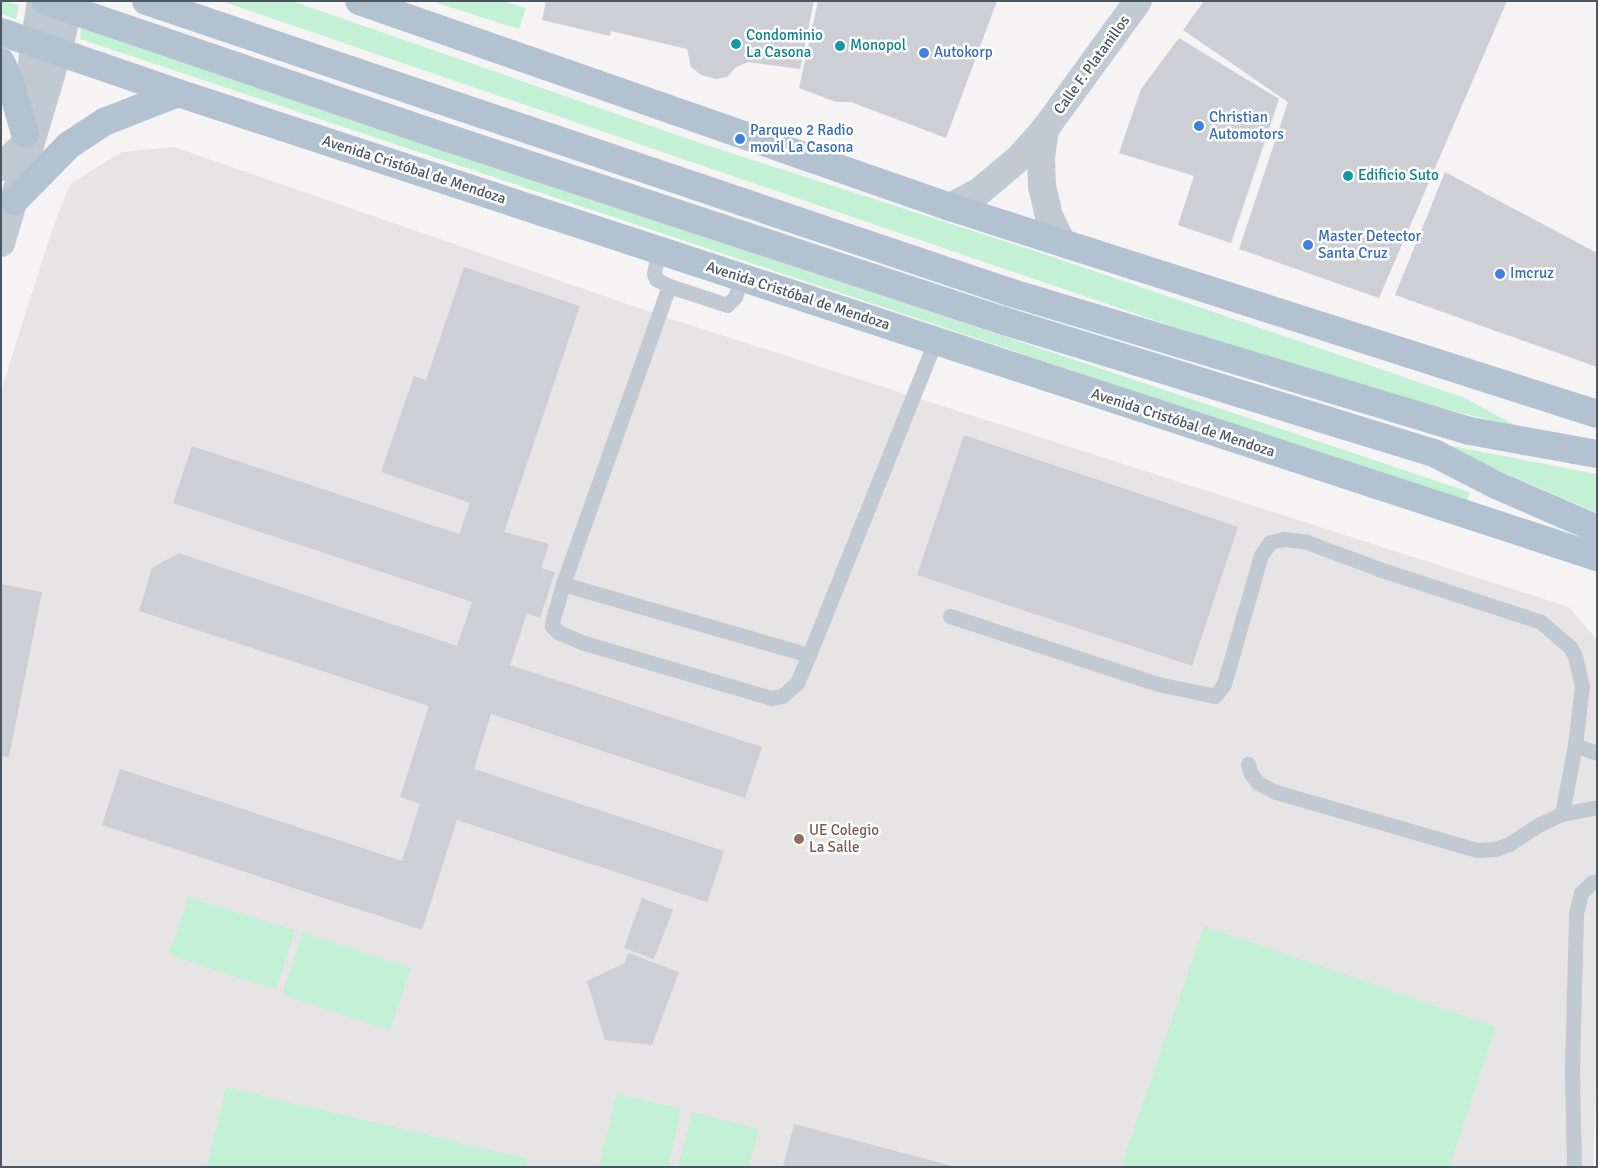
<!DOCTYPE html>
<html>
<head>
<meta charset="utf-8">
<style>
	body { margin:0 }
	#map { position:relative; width:1598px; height:1168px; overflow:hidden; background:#f5f3f3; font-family:Signika,sans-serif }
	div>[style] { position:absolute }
	.education>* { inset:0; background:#e6e4e5 }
	.green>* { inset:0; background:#c3f1d5 }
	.building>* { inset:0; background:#cdcfd5 }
	.service>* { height:15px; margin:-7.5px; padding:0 7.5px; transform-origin:7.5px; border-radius:7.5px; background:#c1cad2 }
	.minor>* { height:28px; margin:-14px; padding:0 14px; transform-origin:14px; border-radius:14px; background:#c1cad2 }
	.tertiary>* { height:28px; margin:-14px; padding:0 14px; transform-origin:14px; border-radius:14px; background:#c1cad2 }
	.primary>* { height:28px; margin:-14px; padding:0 14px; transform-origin:14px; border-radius:14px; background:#b3c2d1 }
	.dots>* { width:14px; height:14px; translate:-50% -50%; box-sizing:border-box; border:2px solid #fff; border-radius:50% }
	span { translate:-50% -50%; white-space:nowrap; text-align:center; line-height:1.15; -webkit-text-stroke:5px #fff; paint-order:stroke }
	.culture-label { font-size:15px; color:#0d838f }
	.left { translate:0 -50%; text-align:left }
	.shop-label { font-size:15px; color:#366cbe }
	.street-label { font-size:15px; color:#4a5661 }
	.education-label { font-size:15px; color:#785e54 }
	.frame { position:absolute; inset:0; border:2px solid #4a5661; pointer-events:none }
</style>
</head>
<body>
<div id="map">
	<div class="education">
		<div style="clip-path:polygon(174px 147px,659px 315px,1569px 607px,1597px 640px,1597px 1038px,1593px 1167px,1px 1167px,1px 391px,51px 233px,70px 184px,122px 152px)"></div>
	</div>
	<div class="green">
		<div style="clip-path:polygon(1px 1px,19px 5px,16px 19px,1px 14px)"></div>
		<div style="clip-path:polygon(221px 1px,292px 1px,703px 144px,1044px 254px,1465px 398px,1520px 428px,1312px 374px)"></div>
		<div style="clip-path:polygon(438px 1px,503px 1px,526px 8px,519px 29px,437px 3px)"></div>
		<div style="clip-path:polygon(81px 27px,1469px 492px,1467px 502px,80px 39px)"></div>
		<div style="clip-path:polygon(1436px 443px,1597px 474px,1597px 513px)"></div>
		<div style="clip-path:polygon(188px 897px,295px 931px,276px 989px,169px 955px)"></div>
		<div style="clip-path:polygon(1204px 926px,1496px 1027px,1449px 1167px,1121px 1167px)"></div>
		<div style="clip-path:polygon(303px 932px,411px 968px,390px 1030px,282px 994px)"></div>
		<div style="clip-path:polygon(226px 1087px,528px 1159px,527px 1167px,207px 1167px)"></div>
		<div style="clip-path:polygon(617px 1094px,681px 1109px,668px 1167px,599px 1167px)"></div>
		<div style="clip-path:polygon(692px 1112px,759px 1129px,749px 1167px,678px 1167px)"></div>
	</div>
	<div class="building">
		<div style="clip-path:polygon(546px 1px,814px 1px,800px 69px,748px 62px,736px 67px,727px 77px,716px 79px,701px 75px,691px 67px,687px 49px,611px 31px,610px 36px,542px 20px)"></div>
		<div style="clip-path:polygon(818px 1px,997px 1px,946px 138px,851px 102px,836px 102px,799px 88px)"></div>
		<div style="clip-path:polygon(1204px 1px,1507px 1px,1379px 298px,1239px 249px,1288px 102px,1183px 30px)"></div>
		<div style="clip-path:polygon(1179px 38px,1279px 99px,1231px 243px,1178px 225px,1194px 176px,1119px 153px,1141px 89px)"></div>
		<div style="clip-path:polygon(1445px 172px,1597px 253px,1597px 367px,1395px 295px)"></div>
		<div style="clip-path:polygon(464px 267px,580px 306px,504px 532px,549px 544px,541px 568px,555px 572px,540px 618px,527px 613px,510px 665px,762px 747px,745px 798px,491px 714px,474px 769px,724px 851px,707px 902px,457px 820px,422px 930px,102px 825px,120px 769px,402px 861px,420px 804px,400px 797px,429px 706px,139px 611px,152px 568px,179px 553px,457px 646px,472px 602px,173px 503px,192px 446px,459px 534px,470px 503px,381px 472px,414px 376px,426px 380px)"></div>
		<div style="clip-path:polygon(964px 435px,1238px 527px,1192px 666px,917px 575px)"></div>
		<div style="clip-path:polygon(1px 584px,42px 592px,9px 757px,1px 756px)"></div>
		<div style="clip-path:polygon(642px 898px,673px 910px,654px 959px,624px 948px)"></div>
		<div style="clip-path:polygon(628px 953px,679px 972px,652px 1045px,605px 1040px,587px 981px,625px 963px)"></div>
		<div style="clip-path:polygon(794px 1124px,952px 1166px,952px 1167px,783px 1167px)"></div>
	</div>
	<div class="service">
		<div style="left:659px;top:251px;width:23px;rotate:103deg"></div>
		<div style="left:654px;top:273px;width:6px;rotate:72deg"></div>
		<div style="left:656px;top:279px;width:15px;rotate:28deg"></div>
		<div style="left:669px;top:286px;width:61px;rotate:18.1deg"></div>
		<div style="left:727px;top:305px;width:11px;rotate:-45deg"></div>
		<div style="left:735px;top:297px;width:20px;rotate:-72deg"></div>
		<div style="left:669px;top:286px;width:316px;rotate:109.6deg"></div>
		<div style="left:563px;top:584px;width:256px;rotate:16.1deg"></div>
		<div style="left:809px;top:655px;width:338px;rotate:-68.1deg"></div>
		<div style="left:563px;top:584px;width:35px;rotate:106deg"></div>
		<div style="left:553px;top:618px;width:8px;rotate:97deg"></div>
		<div style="left:552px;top:626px;width:8px;rotate:45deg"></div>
		<div style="left:558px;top:632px;width:25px;rotate:23deg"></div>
		<div style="left:581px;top:642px;width:198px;rotate:16.4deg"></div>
		<div style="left:771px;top:698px;width:11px;rotate:-10deg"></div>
		<div style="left:782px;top:696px;width:20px;rotate:-41deg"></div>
		<div style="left:797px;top:683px;width:30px;rotate:-67deg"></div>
		<div style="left:950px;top:616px;width:219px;rotate:18.1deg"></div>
		<div style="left:1158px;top:684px;width:58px;rotate:11.9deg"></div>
		<div style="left:1215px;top:696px;width:15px;rotate:-53deg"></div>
		<div style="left:1224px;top:684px;width:134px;rotate:-74deg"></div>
		<div style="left:1261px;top:555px;width:16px;rotate:-55deg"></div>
		<div style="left:1270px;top:542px;width:14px;rotate:-12deg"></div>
		<div style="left:1284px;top:539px;width:23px;rotate:7deg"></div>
		<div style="left:1307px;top:542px;width:77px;rotate:20.6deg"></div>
		<div style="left:1379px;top:569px;width:170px;rotate:18.1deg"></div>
		<div style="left:1541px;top:622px;width:38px;rotate:41deg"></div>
		<div style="left:1570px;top:647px;width:10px;rotate:61deg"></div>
		<div style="left:1575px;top:656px;width:31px;rotate:77deg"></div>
		<div style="left:1582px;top:686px;width:59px;rotate:96.8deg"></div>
		<div style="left:1575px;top:745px;width:70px;rotate:100.7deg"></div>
		<div style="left:1575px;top:745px;width:23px;rotate:20deg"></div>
		<div style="left:1248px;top:764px;width:10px;rotate:73deg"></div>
		<div style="left:1251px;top:774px;width:11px;rotate:52deg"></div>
		<div style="left:1258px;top:783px;width:20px;rotate:27deg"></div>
		<div style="left:1276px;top:792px;width:209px;rotate:16.1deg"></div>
		<div style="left:1477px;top:850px;width:18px;rotate:-3deg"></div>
		<div style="left:1495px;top:849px;width:15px;rotate:-20deg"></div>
		<div style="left:1509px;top:844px;width:35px;rotate:-33deg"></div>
		<div style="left:1538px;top:825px;width:26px;rotate:-25deg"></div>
		<div style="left:1562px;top:814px;width:36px;rotate:-11deg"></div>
		<div style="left:1574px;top:1167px;width:98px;rotate:-91.2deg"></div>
		<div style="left:1572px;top:1069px;width:156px;rotate:-88.5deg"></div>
		<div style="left:1576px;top:913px;width:21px;rotate:-76deg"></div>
		<div style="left:1581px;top:893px;width:16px;rotate:-45deg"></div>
		<div style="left:1592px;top:882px;width:5px;rotate:-11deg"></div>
	</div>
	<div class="minor">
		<div style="left:1045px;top:129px;width:29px;rotate:98deg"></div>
		<div style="left:1041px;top:158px;width:28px;rotate:88deg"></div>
		<div style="left:1042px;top:186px;width:31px;rotate:77deg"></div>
		<div style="left:1049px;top:216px;width:28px;rotate:64deg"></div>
		<div style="left:1px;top:167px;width:30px;rotate:-44deg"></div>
		<div style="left:950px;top:207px;width:34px;rotate:-28deg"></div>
		<div style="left:980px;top:191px;width:51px;rotate:-40.2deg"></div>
		<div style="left:1019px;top:158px;width:39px;rotate:-48deg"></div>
		<div style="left:1045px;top:129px;width:158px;rotate:-54deg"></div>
	</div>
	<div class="tertiary">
		<div style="left:27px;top:115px;width:71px;rotate:-84.4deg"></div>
		<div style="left:34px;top:44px;width:44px;rotate:-80.8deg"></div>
		<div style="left:1px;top:243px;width:199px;rotate:-73.4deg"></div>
		<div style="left:58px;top:52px;width:52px;rotate:-76.8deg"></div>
	</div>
	<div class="primary">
		<div style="left:45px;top:1px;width:419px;rotate:18.8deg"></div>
		<div style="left:442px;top:136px;width:589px;rotate:18.22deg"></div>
		<div style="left:1001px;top:320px;width:453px;rotate:17.1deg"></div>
		<div style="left:1434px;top:453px;width:70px;rotate:27.3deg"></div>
		<div style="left:1496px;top:485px;width:110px;rotate:23.5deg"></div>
		<div style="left:146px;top:1px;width:911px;rotate:18.63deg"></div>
		<div style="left:1009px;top:292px;width:481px;rotate:16.8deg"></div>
		<div style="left:1470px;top:431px;width:129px;rotate:10.3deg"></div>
		<div style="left:359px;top:1px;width:626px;rotate:19.22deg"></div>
		<div style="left:950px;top:207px;width:679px;rotate:17.74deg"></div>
		<div style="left:1px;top:32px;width:187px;rotate:19deg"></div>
		<div style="left:178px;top:93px;width:1493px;rotate:18.11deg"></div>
		<div style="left:1px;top:62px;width:21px;rotate:65deg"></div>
		<div style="left:10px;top:81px;width:55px;rotate:74.2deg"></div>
		<div style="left:14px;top:201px;width:78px;rotate:-45.5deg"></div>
		<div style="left:69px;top:145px;width:42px;rotate:-33.3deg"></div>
		<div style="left:104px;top:122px;width:79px;rotate:-21.4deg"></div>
	</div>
	<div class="dots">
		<div style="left:736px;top:44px;background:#0f9aa8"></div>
		<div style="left:840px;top:46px;background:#0f9aa8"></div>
		<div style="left:924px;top:53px;background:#3f7fe0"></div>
		<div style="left:1199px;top:126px;background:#3f7fe0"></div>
		<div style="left:740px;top:139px;background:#3f7fe0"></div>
		<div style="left:1348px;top:176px;background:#0f9aa8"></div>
		<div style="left:1308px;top:245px;background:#3f7fe0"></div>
		<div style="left:1500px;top:274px;background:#3f7fe0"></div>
		<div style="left:799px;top:839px;background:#8d6e63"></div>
	</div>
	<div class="culture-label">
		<span class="left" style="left:746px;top:44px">Condominio<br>La Casona</span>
		<span class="left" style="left:850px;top:46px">Monopol</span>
		<span class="left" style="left:1358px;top:176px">Edificio Suto</span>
	</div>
	<div class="shop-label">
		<span class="left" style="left:934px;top:53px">Autokorp</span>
		<span class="left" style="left:1209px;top:126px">Christian<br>Automotors</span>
		<span class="left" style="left:750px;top:139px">Parqueo 2 Radio<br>movil La Casona</span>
		<span class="left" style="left:1318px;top:245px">Master Detector<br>Santa Cruz</span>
		<span class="left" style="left:1510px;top:274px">Imcruz</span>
	</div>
	<div class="street-label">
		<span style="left:1092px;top:65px;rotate:-54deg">Calle F. Platanillos</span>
		<span style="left:414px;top:170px;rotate:18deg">Avenida Cristóbal de Mendoza</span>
		<span style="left:798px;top:296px;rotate:18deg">Avenida Cristóbal de Mendoza</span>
		<span style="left:1183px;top:423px;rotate:18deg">Avenida Cristóbal de Mendoza</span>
	</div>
	<div class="education-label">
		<span class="left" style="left:809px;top:839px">UE Colegio<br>La Salle</span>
	</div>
	<div class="frame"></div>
</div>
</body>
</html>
